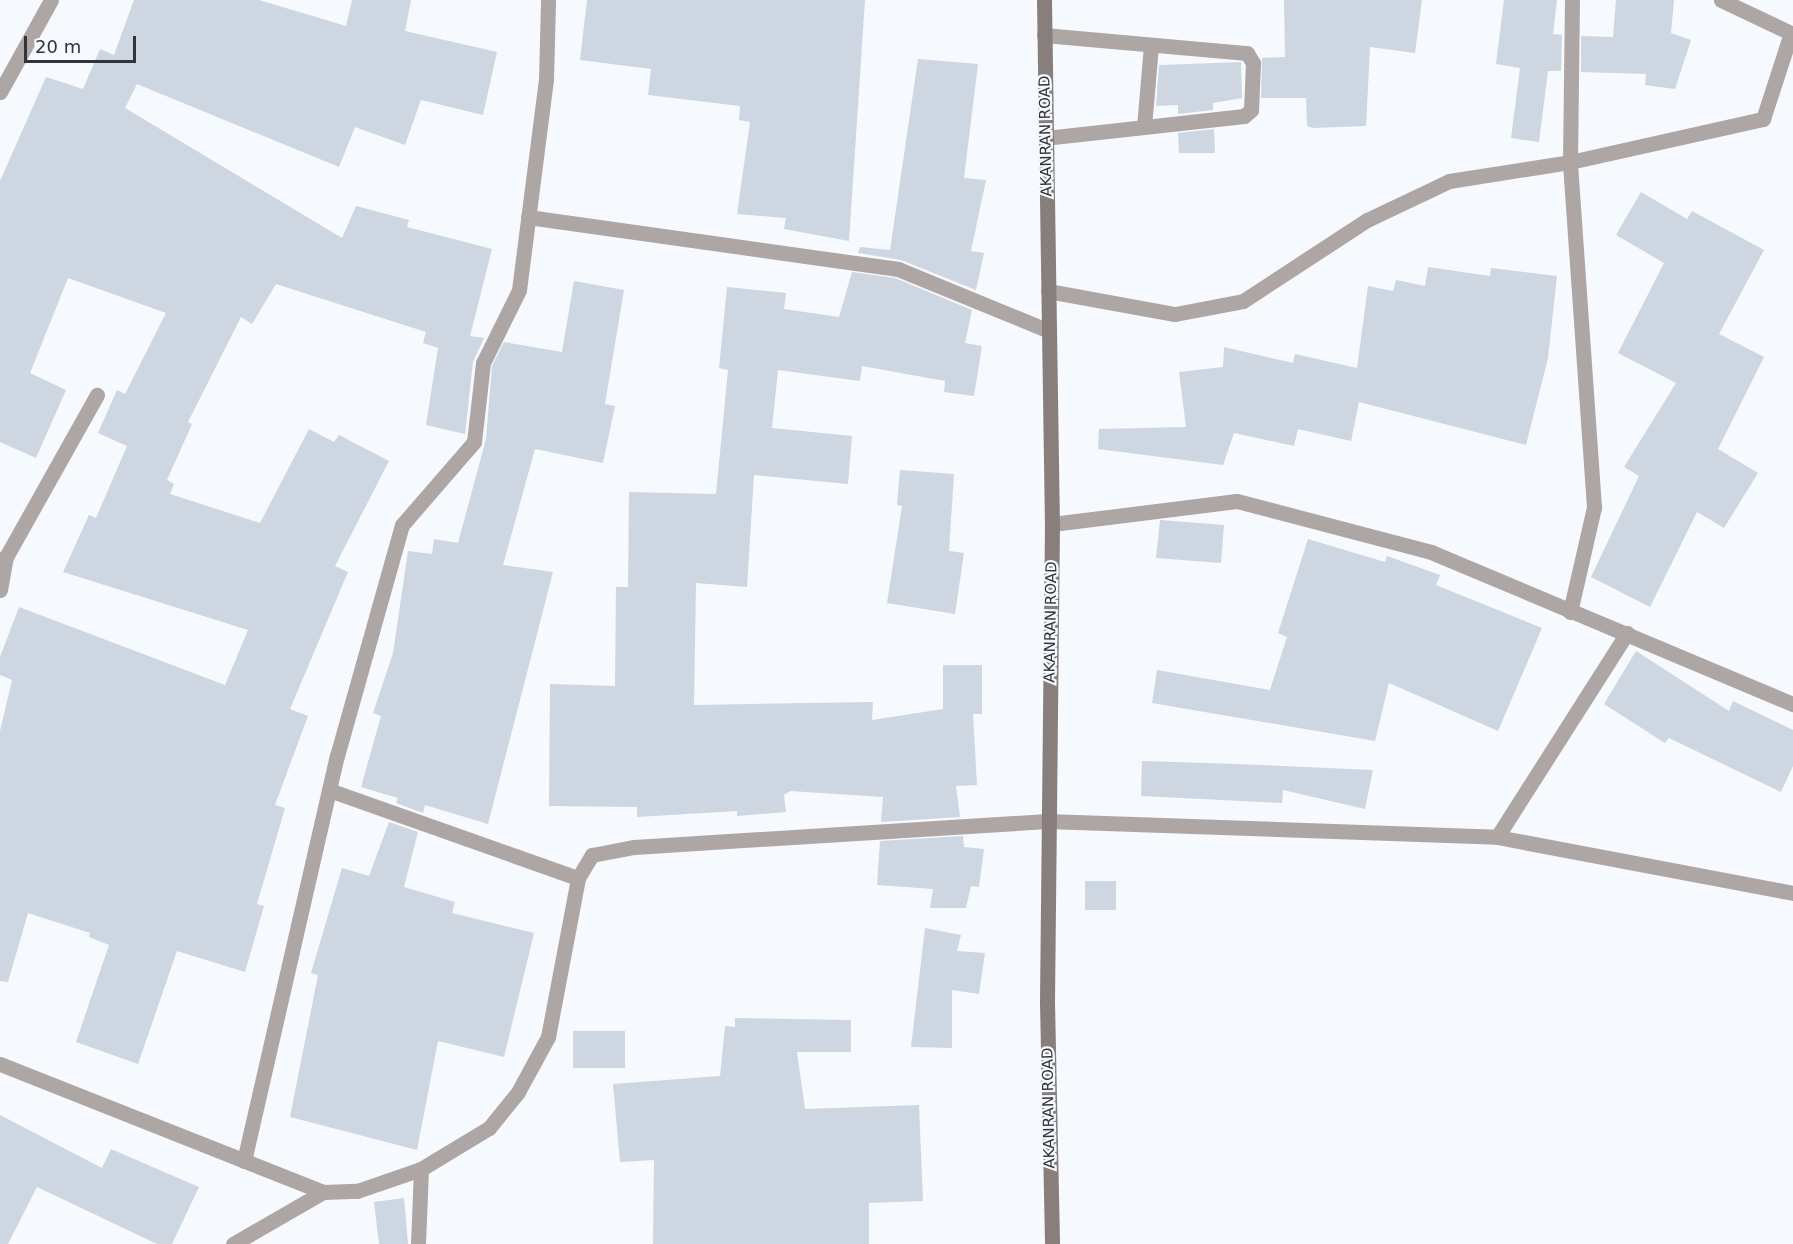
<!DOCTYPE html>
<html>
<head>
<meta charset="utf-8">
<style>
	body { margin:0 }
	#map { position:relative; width:1793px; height:1244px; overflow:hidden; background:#f6f9fd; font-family:"DejaVu Sans",sans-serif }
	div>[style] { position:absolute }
	.building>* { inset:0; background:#ced6e1 }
	.service>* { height:15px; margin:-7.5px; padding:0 7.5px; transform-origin:7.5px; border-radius:7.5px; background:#ada6a4 }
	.minor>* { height:15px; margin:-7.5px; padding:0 7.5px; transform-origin:7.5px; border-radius:7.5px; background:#ada6a4 }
	.secondary>* { height:15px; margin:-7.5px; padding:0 7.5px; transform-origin:7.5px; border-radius:7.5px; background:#887f7c }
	span { translate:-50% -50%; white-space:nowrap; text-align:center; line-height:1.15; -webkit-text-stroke:4.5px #f6f9fd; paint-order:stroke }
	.street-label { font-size:15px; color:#313438 }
	.scale { position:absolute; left:24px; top:36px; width:112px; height:27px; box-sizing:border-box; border:3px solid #313438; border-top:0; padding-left:8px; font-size:18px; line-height:21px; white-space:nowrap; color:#313438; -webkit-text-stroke:4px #f6f9fd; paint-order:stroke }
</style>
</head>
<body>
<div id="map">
	<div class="building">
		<div style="clip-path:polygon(134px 0,259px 0,346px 26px,352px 0,411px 0,405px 31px,497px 52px,483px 115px,421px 100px,405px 145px,355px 127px,339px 167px,137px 84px,125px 108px,342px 238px,356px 206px,409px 220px,407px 227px,492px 249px,470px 336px,484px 338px,473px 362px,465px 434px,426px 425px,438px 348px,423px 343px,426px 332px,276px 284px,252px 324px,241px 317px,188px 422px,192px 424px,167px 480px,174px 484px,170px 494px,260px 523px,309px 429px,334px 442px,339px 435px,389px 461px,335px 566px,348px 572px,290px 709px,308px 716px,275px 805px,285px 808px,257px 904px,264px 906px,245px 972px,177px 951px,138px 1064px,76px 1042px,109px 945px,89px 937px,90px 933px,28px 913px,8px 982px,0 981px,0 731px,12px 680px,0 675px,0 657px,19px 607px,225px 685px,248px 630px,63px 572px,89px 515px,96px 518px,127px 446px,98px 433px,117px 390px,125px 394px,166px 313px,68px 278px,30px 373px,66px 390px,36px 458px,0 442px,0 181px,46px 77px,83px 89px,100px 49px,114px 55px)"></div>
		<div style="clip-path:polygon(587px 0,865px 0,849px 241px,784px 229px,786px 218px,737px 214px,750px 122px,739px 120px,740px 106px,648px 95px,651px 69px,580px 60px)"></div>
		<div style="clip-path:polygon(1284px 0,1422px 0,1415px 53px,1370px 47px,1366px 126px,1313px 128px,1307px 126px,1306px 98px,1261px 98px,1262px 58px,1285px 57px)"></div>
		<div style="clip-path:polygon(1504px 0,1557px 0,1553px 34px,1562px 35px,1561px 71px,1548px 71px,1539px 142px,1511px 138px,1520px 68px,1496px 64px)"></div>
		<div style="clip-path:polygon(1616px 0,1674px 0,1671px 33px,1691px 40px,1675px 89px,1645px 85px,1646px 74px,1581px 72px,1581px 36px,1613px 37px)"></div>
		<div style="clip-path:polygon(918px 59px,978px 64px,964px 178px,986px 180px,971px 251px,984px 253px,976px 290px,901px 260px,858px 253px,860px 247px,890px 250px)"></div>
		<div style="clip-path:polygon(1241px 62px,1242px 98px,1213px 103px,1213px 110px,1178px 114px,1178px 105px,1156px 106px,1159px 65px)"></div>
		<div style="clip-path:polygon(1214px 129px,1215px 153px,1179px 153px,1178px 133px)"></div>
		<div style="clip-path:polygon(1641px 192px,1687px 219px,1692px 211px,1764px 250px,1719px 334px,1764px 357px,1718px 449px,1758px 473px,1724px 528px,1697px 512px,1650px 607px,1591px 577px,1639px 476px,1624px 467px,1676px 383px,1618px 353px,1664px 263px,1616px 235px)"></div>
		<div style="clip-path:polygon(1428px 267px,1490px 276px,1491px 268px,1557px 276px,1548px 358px,1526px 445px,1359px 402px,1351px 441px,1298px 429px,1294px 446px,1234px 433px,1223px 465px,1098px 449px,1099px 429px,1186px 427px,1179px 372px,1223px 367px,1224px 347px,1293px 363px,1295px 354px,1357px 368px,1368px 286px,1393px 291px,1396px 280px,1425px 286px)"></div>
		<div style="clip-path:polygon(852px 272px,895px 278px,972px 310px,965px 343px,982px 346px,974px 396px,944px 392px,945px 381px,862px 366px,860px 381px,778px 370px,772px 428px,852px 436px,848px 484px,754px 475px,747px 587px,696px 583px,694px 705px,873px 702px,872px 720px,943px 709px,943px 665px,982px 665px,982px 714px,973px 714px,977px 785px,956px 786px,960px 817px,881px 822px,883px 797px,790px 791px,784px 795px,786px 812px,737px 816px,737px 811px,637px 817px,637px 807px,549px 806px,550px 684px,615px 686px,616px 587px,628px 587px,629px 492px,716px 494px,728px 370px,719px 368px,727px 287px,786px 293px,784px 309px,839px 317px)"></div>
		<div style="clip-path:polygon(574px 281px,624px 290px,605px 404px,615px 406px,603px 463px,535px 449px,503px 565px,553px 572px,488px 824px,425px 805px,423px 813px,396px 803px,398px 798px,361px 787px,381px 716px,373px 713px,393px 653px,408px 551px,432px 554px,434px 539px,458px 543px,486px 439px,492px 366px,504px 342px,562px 352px)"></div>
		<div style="clip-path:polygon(900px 470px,954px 474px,949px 551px,964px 553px,955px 614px,887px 603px,902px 506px,897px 505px)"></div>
		<div style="clip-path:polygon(1160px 520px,1224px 525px,1221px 563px,1156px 558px)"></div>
		<div style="clip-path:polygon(1308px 539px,1385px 562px,1387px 556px,1440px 575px,1436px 585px,1542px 628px,1498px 731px,1389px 683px,1375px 741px,1152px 703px,1157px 670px,1270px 690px,1287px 637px,1278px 633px)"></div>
		<div style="clip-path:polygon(1636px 651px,1729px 711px,1733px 701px,1793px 730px,1793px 766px,1781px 792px,1669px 738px,1665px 743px,1604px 704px)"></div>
		<div style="clip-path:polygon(1142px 761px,1237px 764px,1373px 770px,1365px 809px,1283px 790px,1282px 803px,1141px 796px)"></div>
		<div style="clip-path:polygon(389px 822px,418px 832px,404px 887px,455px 902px,452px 913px,534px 933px,504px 1057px,438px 1041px,417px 1150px,290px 1117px,318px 975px,311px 973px,342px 868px,369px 876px)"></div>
		<div style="clip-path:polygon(963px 836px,964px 847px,984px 849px,979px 887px,971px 886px,966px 908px,930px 908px,933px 889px,877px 885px,880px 841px)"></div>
		<div style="clip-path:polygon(1085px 881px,1116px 881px,1116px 910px,1085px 910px)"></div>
		<div style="clip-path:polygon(925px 928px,961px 935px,957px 951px,985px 953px,979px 994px,952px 990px,952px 1048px,911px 1047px)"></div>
		<div style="clip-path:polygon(735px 1018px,851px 1020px,851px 1052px,797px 1052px,805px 1109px,919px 1105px,923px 1201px,869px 1203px,869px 1244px,653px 1244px,654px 1160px,620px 1162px,613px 1084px,720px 1076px,725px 1026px,735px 1027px)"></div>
		<div style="clip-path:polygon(573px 1031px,625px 1031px,625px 1068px,573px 1068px)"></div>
		<div style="clip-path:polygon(0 1115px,102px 1168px,111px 1149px,199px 1187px,172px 1244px,157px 1244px,37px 1187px,8px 1244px,0 1244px)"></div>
		<div style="clip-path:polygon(404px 1198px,408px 1244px,379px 1244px,374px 1202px)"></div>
	</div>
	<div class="service">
		<div style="left:1044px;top:35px;width:204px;rotate:5.1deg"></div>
		<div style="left:1247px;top:53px;width:12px;rotate:59deg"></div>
		<div style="left:1253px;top:63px;width:47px;rotate:92.4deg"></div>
		<div style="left:1251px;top:110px;width:9px;rotate:139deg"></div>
		<div style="left:1244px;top:116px;width:199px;rotate:173.7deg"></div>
		<div style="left:1144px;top:127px;width:82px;rotate:-85.1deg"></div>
	</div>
	<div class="minor">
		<div style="left:1721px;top:0;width:80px;rotate:25.3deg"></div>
		<div style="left:0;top:92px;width:105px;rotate:-61deg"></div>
		<div style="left:528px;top:217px;width:374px;rotate:8deg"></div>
		<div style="left:898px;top:269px;width:163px;rotate:22.3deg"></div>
		<div style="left:1048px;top:291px;width:129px;rotate:10.3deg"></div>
		<div style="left:1175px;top:314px;width:69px;rotate:-10.8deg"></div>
		<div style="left:1243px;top:301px;width:148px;rotate:-33.2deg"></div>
		<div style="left:1367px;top:220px;width:91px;rotate:-25.4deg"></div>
		<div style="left:1449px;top:181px;width:122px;rotate:-8.9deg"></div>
		<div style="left:1570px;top:162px;width:198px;rotate:-12.6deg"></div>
		<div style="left:1763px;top:119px;width:90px;rotate:-72deg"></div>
		<div style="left:1052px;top:524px;width:186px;rotate:-7.1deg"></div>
		<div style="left:1237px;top:501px;width:201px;rotate:14.7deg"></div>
		<div style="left:1431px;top:552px;width:393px;rotate:22.8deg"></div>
		<div style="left:0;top:590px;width:34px;rotate:-80deg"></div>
		<div style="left:6px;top:557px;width:186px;rotate:-60.7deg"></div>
		<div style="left:1570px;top:612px;width:108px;rotate:-77.1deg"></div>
		<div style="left:1594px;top:507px;width:346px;rotate:-94deg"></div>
		<div style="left:1570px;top:162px;width:162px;rotate:-89.3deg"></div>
		<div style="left:329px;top:790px;width:264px;rotate:19.5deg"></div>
		<div style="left:578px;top:878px;width:27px;rotate:-59deg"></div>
		<div style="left:592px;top:855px;width:43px;rotate:-10.8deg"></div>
		<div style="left:634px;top:847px;width:414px;rotate:-3.6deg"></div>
		<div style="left:1047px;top:821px;width:450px;rotate:2deg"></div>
		<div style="left:1497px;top:837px;width:301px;rotate:10.7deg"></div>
		<div style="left:1497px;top:837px;width:242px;rotate:-57.5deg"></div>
		<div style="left:0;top:1064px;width:347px;rotate:21.6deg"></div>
		<div style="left:323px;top:1192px;width:34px;rotate:-2deg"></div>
		<div style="left:357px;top:1191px;width:68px;rotate:-19deg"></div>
		<div style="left:421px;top:1169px;width:79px;rotate:-31.1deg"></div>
		<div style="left:489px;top:1128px;width:46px;rotate:-51.1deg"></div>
		<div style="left:518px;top:1092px;width:63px;rotate:-61.4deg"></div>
		<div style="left:548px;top:1037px;width:162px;rotate:-79.3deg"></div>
		<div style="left:244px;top:1161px;width:416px;rotate:-77.1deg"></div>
		<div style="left:337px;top:756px;width:240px;rotate:-74.3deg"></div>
		<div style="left:402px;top:525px;width:110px;rotate:-49.1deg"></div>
		<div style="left:474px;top:442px;width:80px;rotate:-83.5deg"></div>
		<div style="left:483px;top:363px;width:81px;rotate:-63.7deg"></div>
		<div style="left:519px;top:290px;width:213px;rotate:-82.7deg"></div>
		<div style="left:546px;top:79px;width:79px;rotate:-88.5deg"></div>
		<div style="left:233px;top:1244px;width:104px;rotate:-30deg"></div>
		<div style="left:418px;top:1244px;width:75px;rotate:-87.7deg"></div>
	</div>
	<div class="secondary">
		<div style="left:1044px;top:0;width:524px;rotate:89.13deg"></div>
		<div style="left:1052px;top:524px;width:478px;rotate:90.6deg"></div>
		<div style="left:1047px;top:1002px;width:242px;rotate:88.8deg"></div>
	</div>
	<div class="street-label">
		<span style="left:1046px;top:136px;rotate:-91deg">AKANRAN ROAD</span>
		<span style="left:1051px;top:622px;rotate:-89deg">AKANRAN ROAD</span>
		<span style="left:1049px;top:1108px;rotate:-91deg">AKANRAN ROAD</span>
	</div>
	<div class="scale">20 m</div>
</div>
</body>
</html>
